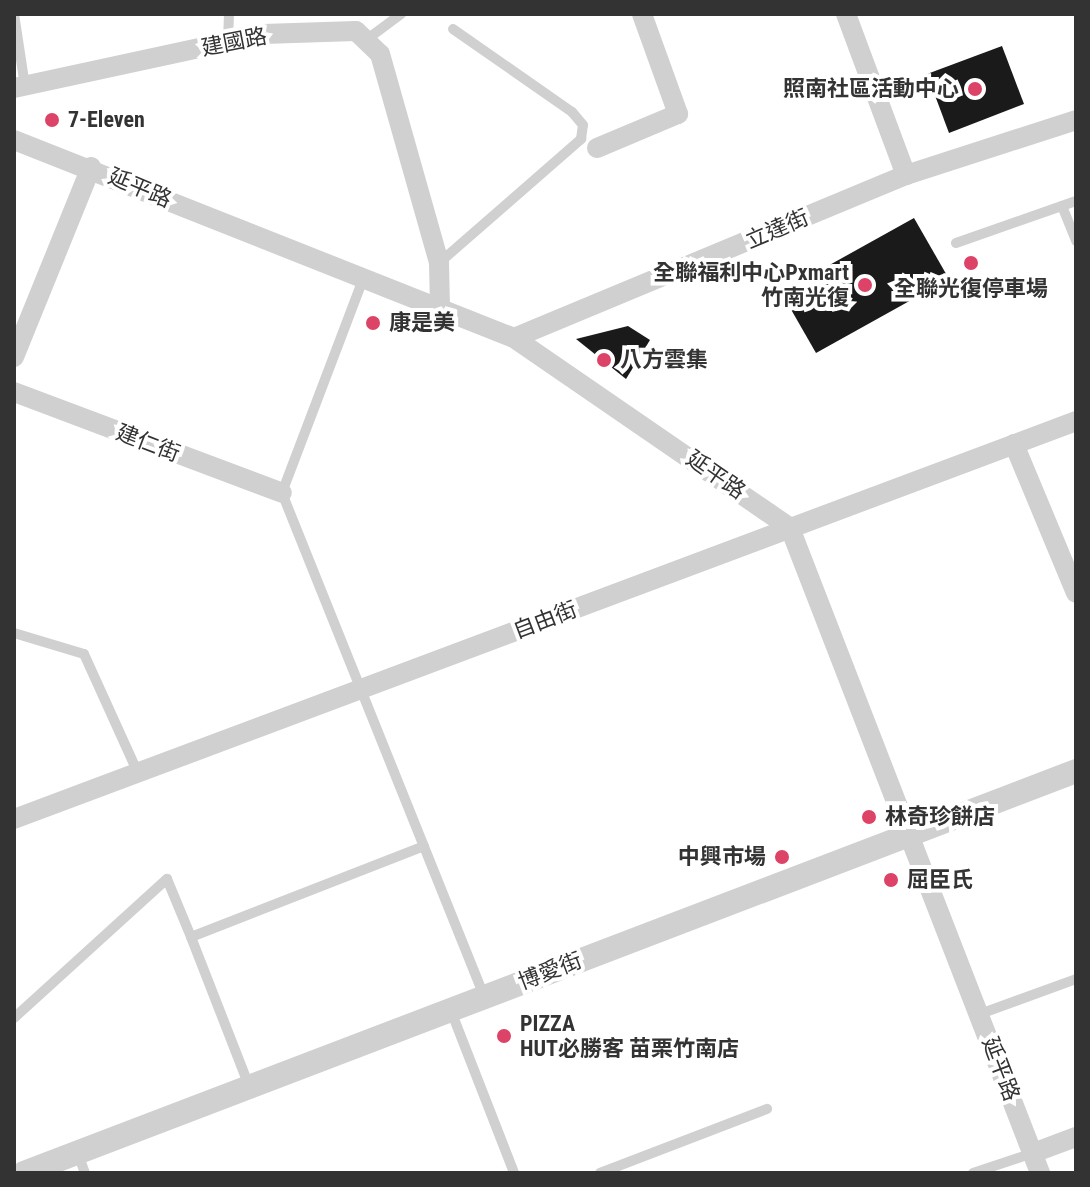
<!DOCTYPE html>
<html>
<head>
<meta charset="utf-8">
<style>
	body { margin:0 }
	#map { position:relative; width:1090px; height:1187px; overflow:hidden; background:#fff; font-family:"Roboto Condensed","Noto Sans TC",sans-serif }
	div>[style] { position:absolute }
	.building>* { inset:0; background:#1a1a1a }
	.service>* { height:10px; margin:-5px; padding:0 5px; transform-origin:5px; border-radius:5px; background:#d0d0d0 }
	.minor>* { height:20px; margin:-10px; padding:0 10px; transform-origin:10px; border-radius:10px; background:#d0d0d0 }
	.tertiary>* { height:24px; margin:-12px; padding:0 12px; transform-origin:12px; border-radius:12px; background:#d0d0d0 }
	.dots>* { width:22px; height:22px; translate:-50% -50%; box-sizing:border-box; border:4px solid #fff; border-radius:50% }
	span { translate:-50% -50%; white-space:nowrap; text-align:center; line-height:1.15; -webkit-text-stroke:8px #fff; paint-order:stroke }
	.street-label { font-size:22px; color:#333 }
	.poi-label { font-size:22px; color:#333; font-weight:700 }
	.right { translate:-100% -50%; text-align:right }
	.left { translate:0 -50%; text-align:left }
	.frame { position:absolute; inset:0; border:16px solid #333; pointer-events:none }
</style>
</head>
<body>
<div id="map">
	<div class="building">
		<div style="clip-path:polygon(1002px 46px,1024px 104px,949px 133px,927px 74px)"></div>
		<div style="clip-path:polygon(914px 218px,949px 279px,816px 353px,781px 292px)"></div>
		<div style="clip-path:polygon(628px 326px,650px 340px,626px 379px,576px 339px)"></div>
	</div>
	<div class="service">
		<div style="left:14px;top:14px;width:73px;rotate:81.3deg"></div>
		<div style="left:366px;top:40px;width:44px;rotate:-36.6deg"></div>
		<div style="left:228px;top:42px;width:28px;rotate:-88deg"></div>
		<div style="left:1062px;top:206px;width:38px;rotate:68deg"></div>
		<div style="left:956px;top:243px;width:127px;rotate:-19.3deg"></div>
		<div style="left:439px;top:263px;width:189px;rotate:-41.1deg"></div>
		<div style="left:581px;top:139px;width:14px;rotate:-82deg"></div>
		<div style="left:583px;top:125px;width:17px;rotate:-130deg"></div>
		<div style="left:572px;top:112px;width:145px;rotate:-145.1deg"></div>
		<div style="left:362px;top:282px;width:226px;rotate:110.8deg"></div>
		<div style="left:282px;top:493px;width:542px;rotate:68.12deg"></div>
		<div style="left:14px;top:633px;width:73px;rotate:16.7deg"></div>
		<div style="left:84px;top:654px;width:131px;rotate:65.6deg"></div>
		<div style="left:191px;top:937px;width:160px;rotate:68.7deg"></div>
		<div style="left:451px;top:1011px;width:174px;rotate:68.7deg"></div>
		<div style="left:980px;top:1014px;width:102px;rotate:-20deg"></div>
		<div style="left:14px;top:1018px;width:207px;rotate:-42.3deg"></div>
		<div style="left:167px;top:879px;width:63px;rotate:67.5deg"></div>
		<div style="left:191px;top:937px;width:250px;rotate:-21.3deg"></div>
		<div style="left:78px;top:1154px;width:20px;rotate:70deg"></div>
		<div style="left:600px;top:1173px;width:179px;rotate:-21deg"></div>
		<div style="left:973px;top:1173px;width:63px;rotate:-18.4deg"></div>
	</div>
	<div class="minor">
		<div style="left:846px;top:14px;width:172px;rotate:69.6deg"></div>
		<div style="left:14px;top:88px;width:255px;rotate:-12.2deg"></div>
		<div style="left:263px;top:34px;width:93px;rotate:-1.8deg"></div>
		<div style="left:356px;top:31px;width:33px;rotate:44deg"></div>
		<div style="left:380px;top:54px;width:217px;rotate:74.2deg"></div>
		<div style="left:439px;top:263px;width:44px;rotate:88.7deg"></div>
		<div style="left:14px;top:140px;width:538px;rotate:21.6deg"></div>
		<div style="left:514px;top:338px;width:335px;rotate:34.5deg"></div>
		<div style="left:790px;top:528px;width:692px;rotate:68.81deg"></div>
		<div style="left:597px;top:148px;width:88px;rotate:-22.8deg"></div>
		<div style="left:678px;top:114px;width:106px;rotate:-109.8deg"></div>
		<div style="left:514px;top:338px;width:425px;rotate:-22.6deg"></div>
		<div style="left:906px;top:175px;width:179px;rotate:-17.9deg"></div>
		<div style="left:14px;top:357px;width:205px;rotate:-67.9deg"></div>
		<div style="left:14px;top:392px;width:286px;rotate:20.6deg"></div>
		<div style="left:1014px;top:444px;width:161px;rotate:67.4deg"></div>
		<div style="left:14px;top:819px;width:1134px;rotate:-20.54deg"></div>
		<div style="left:1033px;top:1153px;width:46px;rotate:-20.4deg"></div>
	</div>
	<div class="tertiary">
		<div style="left:24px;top:1173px;width:1126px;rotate:-20.91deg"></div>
	</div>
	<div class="dots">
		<div style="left:975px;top:89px;background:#dc4367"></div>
		<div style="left:52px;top:120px;background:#dc4367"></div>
		<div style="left:971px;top:263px;background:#dc4367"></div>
		<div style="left:865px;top:285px;background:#dc4367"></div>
		<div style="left:373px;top:323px;background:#dc4367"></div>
		<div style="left:604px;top:360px;background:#dc4367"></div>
		<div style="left:869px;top:817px;background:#dc4367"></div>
		<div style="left:782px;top:857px;background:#dc4367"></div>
		<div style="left:891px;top:880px;background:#dc4367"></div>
		<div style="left:504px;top:1036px;background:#dc4367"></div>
	</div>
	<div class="street-label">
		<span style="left:234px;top:42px;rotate:-11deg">建國路</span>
		<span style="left:140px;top:188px;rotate:23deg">延平路</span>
		<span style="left:777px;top:229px;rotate:-23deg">立達街</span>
		<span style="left:148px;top:443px;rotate:21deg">建仁街</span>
		<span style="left:716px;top:475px;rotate:35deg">延平路</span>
		<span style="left:545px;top:620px;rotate:-21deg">自由街</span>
		<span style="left:550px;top:971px;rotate:-21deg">博愛街</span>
		<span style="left:1001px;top:1069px;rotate:69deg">延平路</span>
	</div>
	<div class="poi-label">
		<span class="right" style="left:959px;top:89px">照南社區活動中心</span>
		<span class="left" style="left:68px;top:120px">7-Eleven</span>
		<span class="right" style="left:849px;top:285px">全聯福利中心Pxmart<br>竹南光復</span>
		<span style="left:971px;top:289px">全聯光復停車場</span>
		<span class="left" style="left:389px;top:323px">康是美</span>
		<span class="left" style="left:620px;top:360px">八方雲集</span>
		<span class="left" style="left:885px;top:817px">林奇珍餅店</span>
		<span class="right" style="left:766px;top:857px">中興市場</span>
		<span class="left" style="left:907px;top:880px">屈臣氏</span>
		<span class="left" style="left:520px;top:1036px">PIZZA<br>HUT必勝客 苗栗竹南店</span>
	</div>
	<div class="frame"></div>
</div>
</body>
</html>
